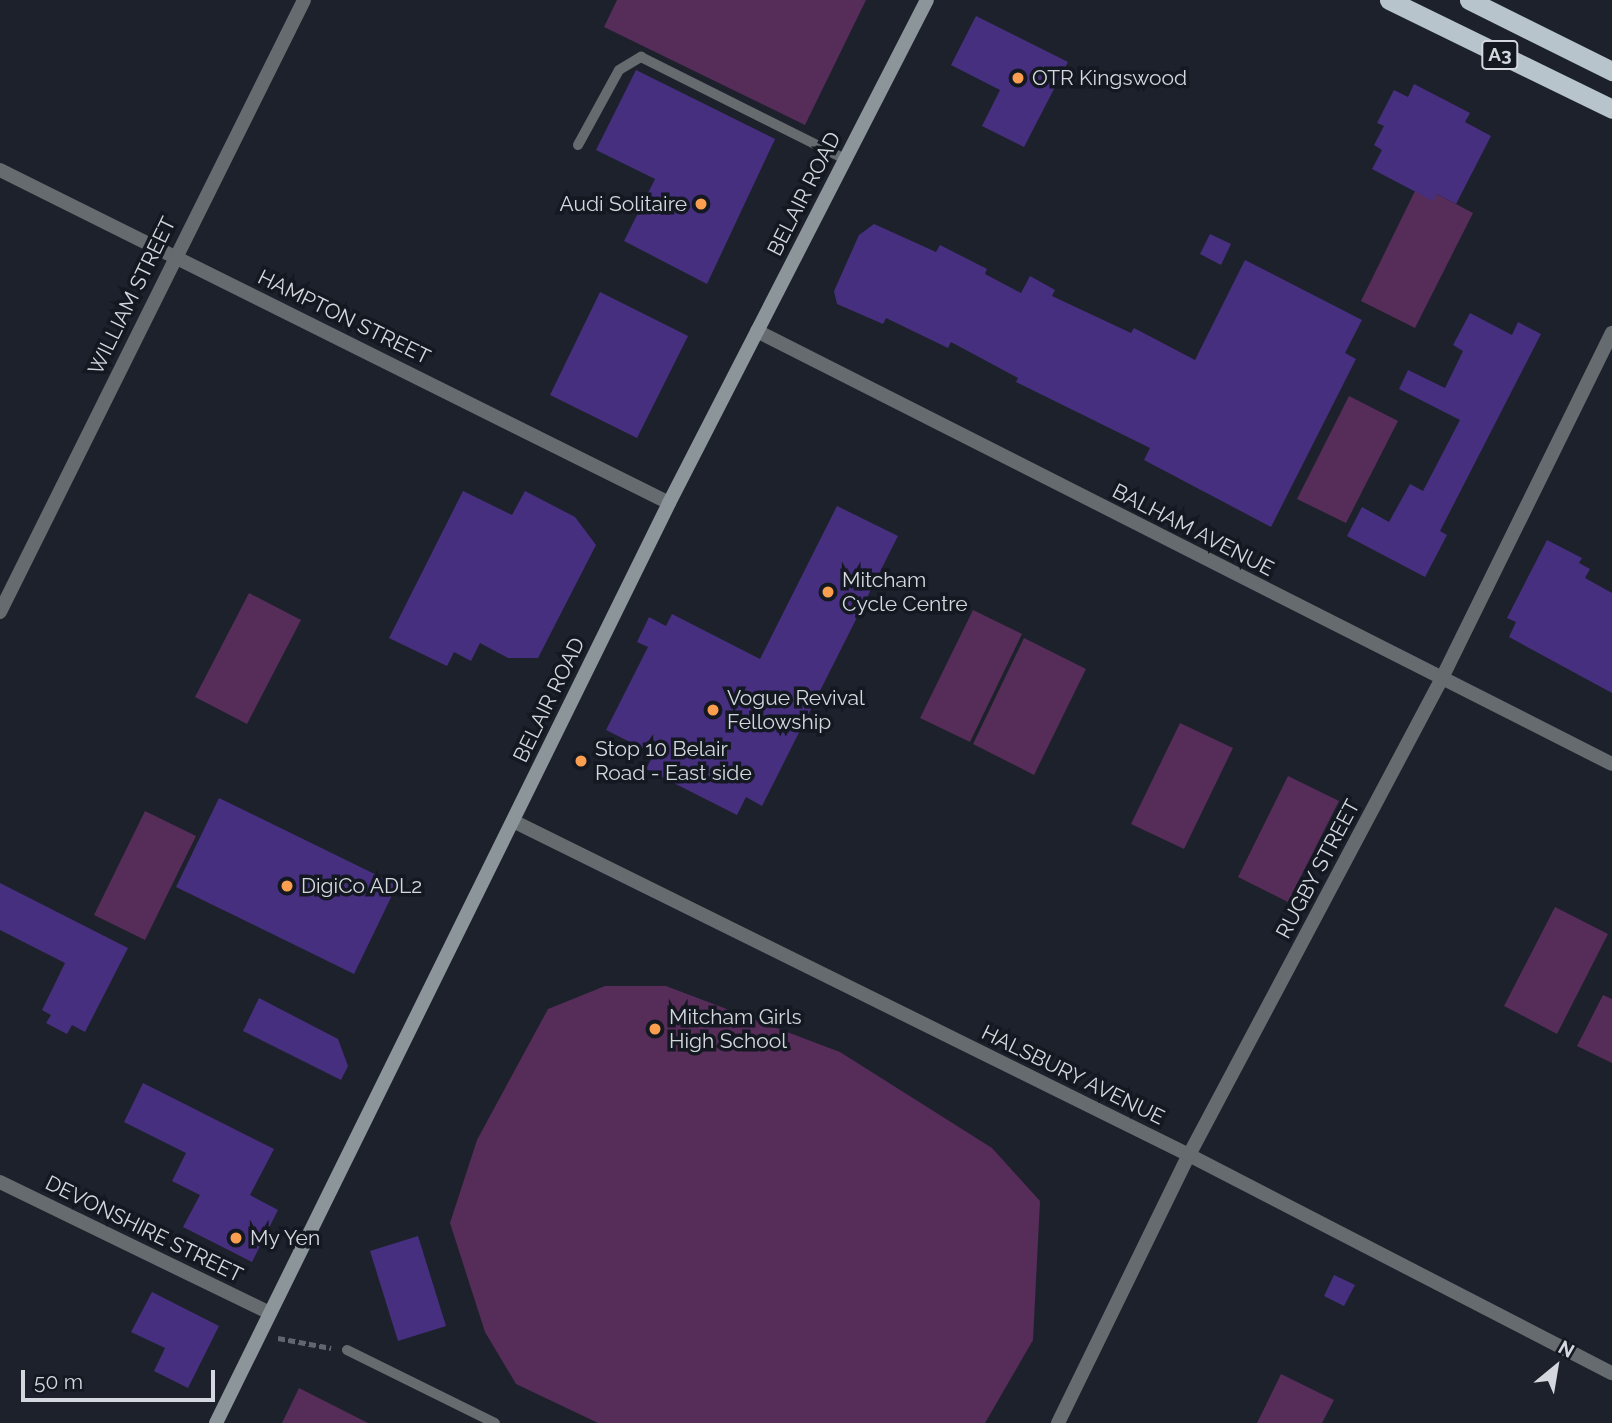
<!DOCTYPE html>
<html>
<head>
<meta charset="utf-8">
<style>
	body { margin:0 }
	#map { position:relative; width:1612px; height:1423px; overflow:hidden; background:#1c212b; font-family:Raleway,sans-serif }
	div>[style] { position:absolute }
	.green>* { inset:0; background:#562c59 }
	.building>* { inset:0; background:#472f7f }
	.path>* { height:4.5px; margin-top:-2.25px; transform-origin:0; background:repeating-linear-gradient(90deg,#61656e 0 7px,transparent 0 10.5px) }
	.service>* { height:10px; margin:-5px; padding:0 5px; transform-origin:5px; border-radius:5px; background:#656b6e }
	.minor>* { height:14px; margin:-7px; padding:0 7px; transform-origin:7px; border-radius:7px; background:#656b6e }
	.secondary>* { height:14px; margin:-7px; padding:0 7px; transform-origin:7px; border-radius:7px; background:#8c959a }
	.trunk>* { height:19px; margin:-9.5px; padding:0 9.5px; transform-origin:9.5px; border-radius:9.5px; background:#b7c4cc }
	.dots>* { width:19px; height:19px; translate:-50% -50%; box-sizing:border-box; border:4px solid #131821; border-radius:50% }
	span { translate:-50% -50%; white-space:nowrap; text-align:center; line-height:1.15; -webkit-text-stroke:7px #131821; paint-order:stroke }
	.shield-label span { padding:2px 5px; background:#131821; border:2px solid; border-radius:5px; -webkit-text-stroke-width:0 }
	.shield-label { font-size:19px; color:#d4d8de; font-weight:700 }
	.poi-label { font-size:21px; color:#d4d8de }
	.left { translate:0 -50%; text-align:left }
	.right { translate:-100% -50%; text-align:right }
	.street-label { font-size:21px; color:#d4d8de }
	.north { position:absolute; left:1521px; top:1332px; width:70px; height:70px; -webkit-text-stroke:5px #131821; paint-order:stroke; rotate:30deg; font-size:19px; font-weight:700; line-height:28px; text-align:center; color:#d4d8de }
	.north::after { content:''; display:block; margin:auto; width:24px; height:32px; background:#d4d8de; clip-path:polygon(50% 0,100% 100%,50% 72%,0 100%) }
	.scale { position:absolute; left:21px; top:1370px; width:194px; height:32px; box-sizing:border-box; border:4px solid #d4d8de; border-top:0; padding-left:9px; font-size:21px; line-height:24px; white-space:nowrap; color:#d4d8de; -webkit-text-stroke:5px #131821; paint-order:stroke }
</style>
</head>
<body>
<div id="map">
	<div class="green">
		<div style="clip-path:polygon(617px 0,866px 0,805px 125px,604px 27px)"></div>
		<div style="clip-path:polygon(1415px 191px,1437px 194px,1473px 213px,1415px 328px,1361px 301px)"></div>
		<div style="clip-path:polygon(1349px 396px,1398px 421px,1346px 523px,1297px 499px)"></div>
		<div style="clip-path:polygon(249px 593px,301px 620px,247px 724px,195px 697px)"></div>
		<div style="clip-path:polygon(973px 610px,1022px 634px,970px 742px,920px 718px)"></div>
		<div style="clip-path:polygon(1024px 638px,1086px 669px,1034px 775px,973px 744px)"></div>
		<div style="clip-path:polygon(1180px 723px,1233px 748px,1184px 849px,1131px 824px)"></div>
		<div style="clip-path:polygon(1288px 776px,1339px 801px,1288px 902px,1238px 877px)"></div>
		<div style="clip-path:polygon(145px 811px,196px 836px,145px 940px,94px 915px)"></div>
		<div style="clip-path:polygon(1555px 907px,1608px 934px,1557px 1034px,1504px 1006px)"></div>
		<div style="clip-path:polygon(605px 986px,666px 986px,840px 1052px,992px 1148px,1040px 1201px,1033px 1340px,985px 1423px,598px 1423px,516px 1384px,485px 1332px,450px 1223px,477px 1140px,548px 1009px)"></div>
		<div style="clip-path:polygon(1603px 995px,1612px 999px,1612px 1063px,1577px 1046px)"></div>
		<div style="clip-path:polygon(1281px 1374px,1334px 1400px,1322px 1423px,1257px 1423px)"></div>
		<div style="clip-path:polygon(299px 1388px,368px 1423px,282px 1423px)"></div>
	</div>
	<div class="building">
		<div style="clip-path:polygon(976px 16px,1068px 62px,1024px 147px,982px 126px,1000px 90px,951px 65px)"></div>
		<div style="clip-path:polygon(636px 70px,775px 139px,707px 284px,624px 241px,655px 179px,596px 150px)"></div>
		<div style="clip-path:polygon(1414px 84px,1470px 113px,1465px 122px,1491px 136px,1456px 204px,1437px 194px,1433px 201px,1372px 169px,1382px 150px,1374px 145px,1384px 126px,1377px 123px,1394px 90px,1408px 97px)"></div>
		<div style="clip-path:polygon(874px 224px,936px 252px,940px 245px,987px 269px,985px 274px,1021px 293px,1030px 276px,1055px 290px,1052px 296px,1131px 333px,1134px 328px,1195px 360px,1245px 260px,1362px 320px,1345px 353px,1356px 359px,1271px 527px,1144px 460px,1150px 448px,1016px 382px,1018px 378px,951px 342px,948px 348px,886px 318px,883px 324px,837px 304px,834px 291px,859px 235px)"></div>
		<div style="clip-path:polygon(1210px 234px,1231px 244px,1221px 265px,1200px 254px)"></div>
		<div style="clip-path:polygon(600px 292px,688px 336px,637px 438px,550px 395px)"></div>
		<div style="clip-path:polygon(1470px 313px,1512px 335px,1518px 322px,1541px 334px,1440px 531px,1447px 535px,1425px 577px,1347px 536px,1362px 507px,1389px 522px,1410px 484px,1423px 491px,1460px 420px,1399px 389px,1408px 370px,1445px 388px,1463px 351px,1453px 345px)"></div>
		<div style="clip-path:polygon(463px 491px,512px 515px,525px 491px,575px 517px,596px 545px,538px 658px,508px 658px,480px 643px,471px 661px,454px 652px,447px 666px,389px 638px)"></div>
		<div style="clip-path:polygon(837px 506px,898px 536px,762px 806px,746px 797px,737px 815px,646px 769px,654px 754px,606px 730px,648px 647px,637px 642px,649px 617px,666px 626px,672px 614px,760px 659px)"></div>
		<div style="clip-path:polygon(1547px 540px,1582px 558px,1579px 563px,1590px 569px,1585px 578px,1612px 593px,1612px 693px,1509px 637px,1516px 622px,1507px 618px)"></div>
		<div style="clip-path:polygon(219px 798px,397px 885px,354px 974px,176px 887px)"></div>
		<div style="clip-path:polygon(0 883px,128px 948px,85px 1032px,72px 1025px,67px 1034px,46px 1023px,51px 1015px,42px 1010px,65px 963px,0 930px)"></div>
		<div style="clip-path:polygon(259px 998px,338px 1039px,348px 1066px,341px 1080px,243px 1031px)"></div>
		<div style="clip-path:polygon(143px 1083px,274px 1149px,250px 1195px,278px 1210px,252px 1262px,183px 1227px,200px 1195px,172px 1181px,186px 1153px,124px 1122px)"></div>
		<div style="clip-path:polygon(418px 1236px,446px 1326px,398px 1341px,370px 1251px)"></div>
		<div style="clip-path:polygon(1334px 1275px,1355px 1285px,1344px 1306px,1324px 1296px)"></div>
		<div style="clip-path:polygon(152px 1292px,219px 1326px,188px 1388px,154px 1371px,165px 1348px,131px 1332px)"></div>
	</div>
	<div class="path">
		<div style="left:278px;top:1338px;width:54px;rotate:10.7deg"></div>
	</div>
	<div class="service">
		<div style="left:578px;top:145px;width:85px;rotate:-61.3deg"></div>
		<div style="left:619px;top:70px;width:26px;rotate:-31deg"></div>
		<div style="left:641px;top:57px;width:228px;rotate:26.6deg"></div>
		<div style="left:347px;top:1350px;width:165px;rotate:26.3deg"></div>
	</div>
	<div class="minor">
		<div style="left:0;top:170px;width:747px;rotate:26.46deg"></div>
		<div style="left:757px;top:331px;width:958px;rotate:26.86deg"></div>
		<div style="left:0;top:612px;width:683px;rotate:-63.58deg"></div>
		<div style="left:513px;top:821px;width:754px;rotate:26.29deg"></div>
		<div style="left:1189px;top:1155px;width:476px;rotate:27.3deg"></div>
		<div style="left:0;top:1182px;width:300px;rotate:25.9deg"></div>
		<div style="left:1058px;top:1423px;width:298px;rotate:-64deg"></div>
		<div style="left:1189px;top:1155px;width:538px;rotate:-62.05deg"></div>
		<div style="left:1441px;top:680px;width:387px;rotate:-63.8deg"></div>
	</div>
	<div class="secondary">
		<div style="left:216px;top:1423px;width:1025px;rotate:-63.78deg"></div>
		<div style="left:669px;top:503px;width:565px;rotate:-62.85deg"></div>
	</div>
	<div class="trunk">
		<div style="left:1389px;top:0;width:248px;rotate:26deg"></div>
		<div style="left:1469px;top:0;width:160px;rotate:26.4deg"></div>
	</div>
	<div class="dots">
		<div style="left:1018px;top:78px;background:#fb9e50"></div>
		<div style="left:701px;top:204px;background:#fb9e50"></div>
		<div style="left:828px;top:592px;background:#fb9e50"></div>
		<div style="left:713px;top:710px;background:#fb9e50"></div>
		<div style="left:581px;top:761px;background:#fb9e50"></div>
		<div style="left:287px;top:886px;background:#fb9e50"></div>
		<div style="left:655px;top:1029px;background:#fb9e50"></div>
		<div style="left:236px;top:1238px;background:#fb9e50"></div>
	</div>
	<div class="shield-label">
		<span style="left:1500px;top:55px">A3</span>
	</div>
	<div class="poi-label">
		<span class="left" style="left:1032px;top:78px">OTR Kingswood</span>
		<span class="right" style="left:687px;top:204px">Audi Solitaire</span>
		<span class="left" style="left:842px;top:592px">Mitcham<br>Cycle Centre</span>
		<span class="left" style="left:727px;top:710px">Vogue Revival<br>Fellowship</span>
		<span class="left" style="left:595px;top:761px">Stop 10 Belair<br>Road - East side</span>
		<span class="left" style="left:301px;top:886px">DigiCo ADL2</span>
		<span class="left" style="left:669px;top:1029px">Mitcham Girls<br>High School</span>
		<span class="left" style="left:250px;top:1238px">My Yen</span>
	</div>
	<div class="street-label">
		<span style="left:804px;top:194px;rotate:-63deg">BELAIR ROAD</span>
		<span style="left:132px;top:296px;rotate:-64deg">WILLIAM STREET</span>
		<span style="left:344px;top:317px;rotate:26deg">HAMPTON STREET</span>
		<span style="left:1193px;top:530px;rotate:27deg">BALHAM AVENUE</span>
		<span style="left:549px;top:700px;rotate:-64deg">BELAIR ROAD</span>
		<span style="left:1318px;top:869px;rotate:-62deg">RUGBY STREET</span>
		<span style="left:1073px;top:1075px;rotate:26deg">HALSBURY AVENUE</span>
		<span style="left:144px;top:1229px;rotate:26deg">DEVONSHIRE STREET</span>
	</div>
	<div class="north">N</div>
	<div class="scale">50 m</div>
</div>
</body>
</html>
